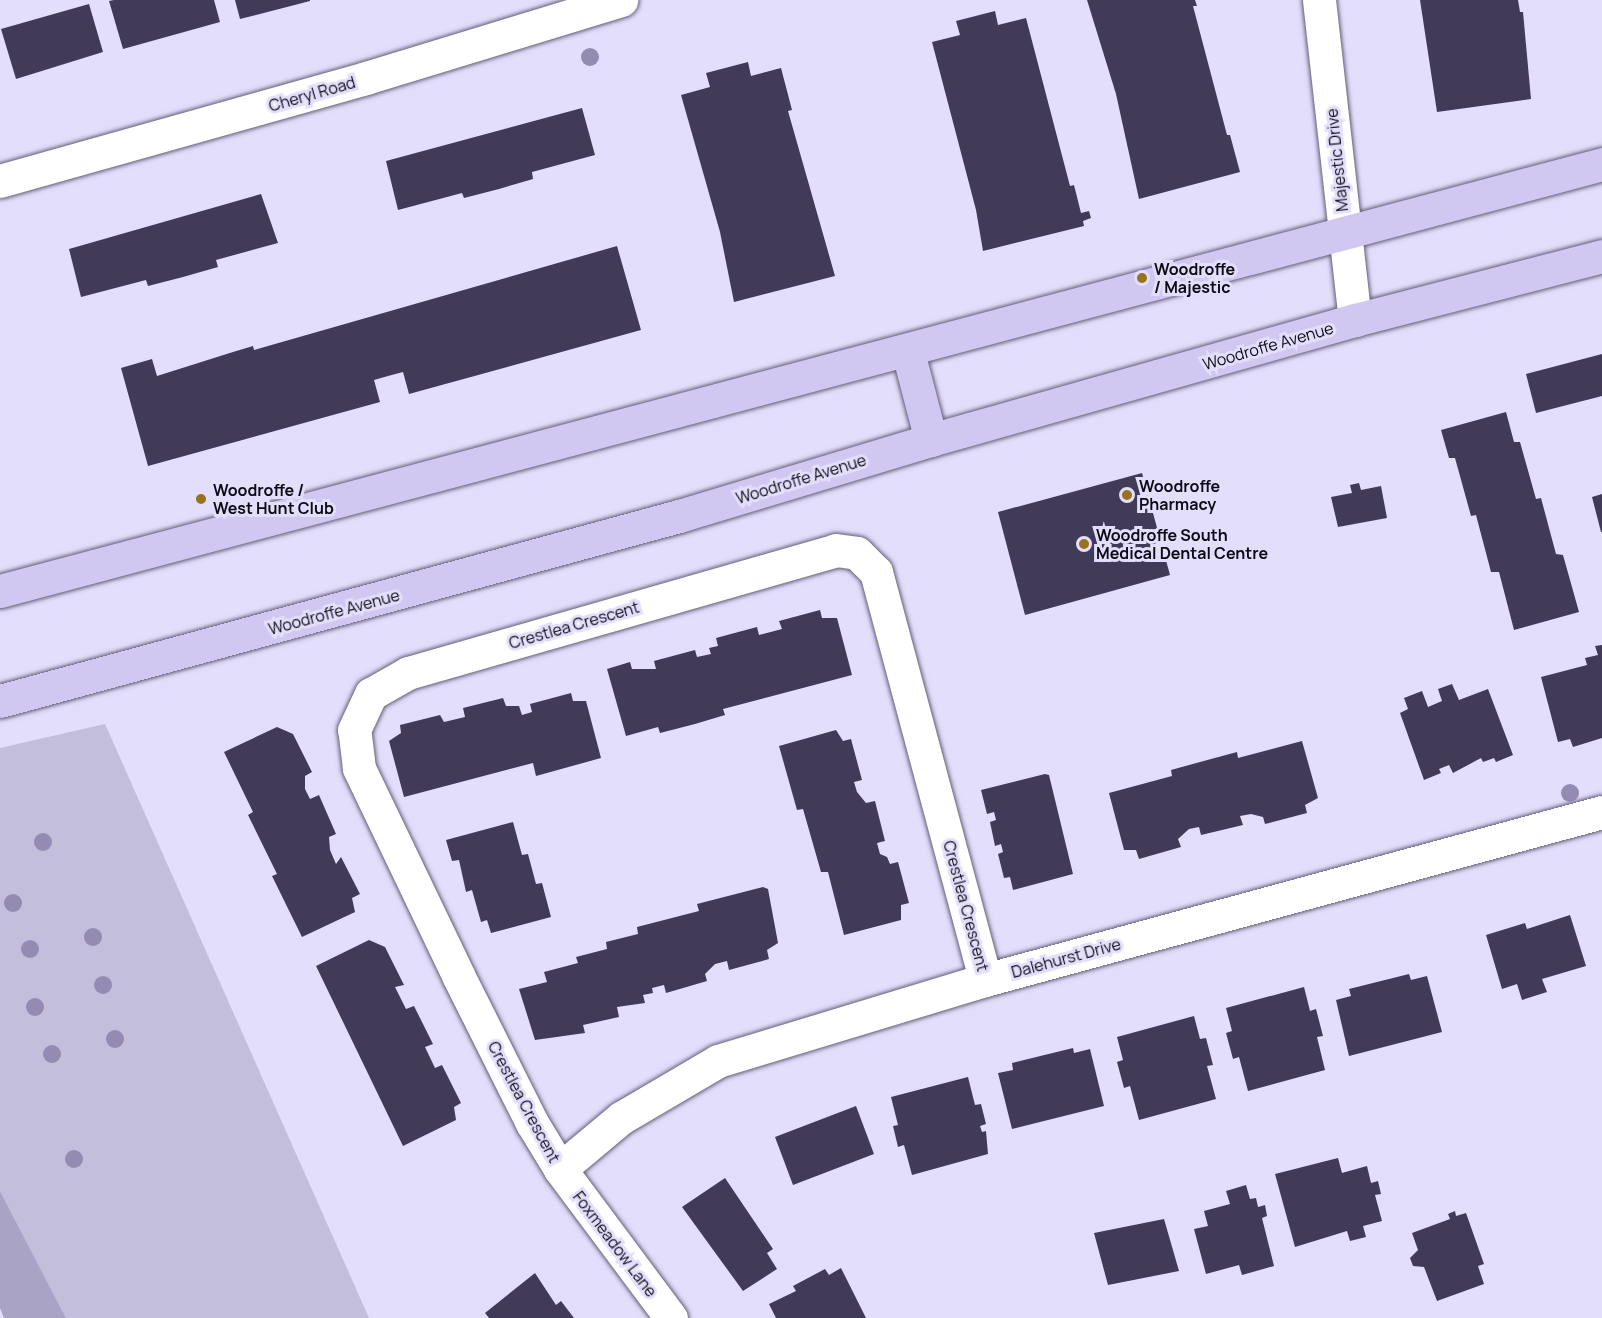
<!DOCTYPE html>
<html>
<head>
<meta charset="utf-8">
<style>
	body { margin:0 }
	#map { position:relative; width:1602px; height:1318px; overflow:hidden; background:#e3defc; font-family:Manrope,sans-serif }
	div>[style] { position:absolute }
	.green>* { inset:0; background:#c3bedb }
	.forest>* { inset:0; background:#a9a3c5 }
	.building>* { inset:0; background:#413b58 }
	.roads { filter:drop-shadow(0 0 2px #635e78) drop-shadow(0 0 2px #635e78) }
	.minor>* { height:33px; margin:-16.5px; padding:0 16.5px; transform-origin:16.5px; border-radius:16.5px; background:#fff }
	.major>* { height:33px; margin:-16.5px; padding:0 16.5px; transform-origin:16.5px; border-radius:16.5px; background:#d1c8f2 }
	.trees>* { width:18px; height:18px; margin:-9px; border-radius:50%; background:#948bb3 }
	.dots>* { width:16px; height:16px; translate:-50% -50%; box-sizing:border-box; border:3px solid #e3defc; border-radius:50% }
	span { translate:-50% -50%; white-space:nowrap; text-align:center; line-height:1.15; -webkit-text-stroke:6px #e3defc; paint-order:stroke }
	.street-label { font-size:16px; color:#0c0a13 }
	.poi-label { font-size:16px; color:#0c0a13; font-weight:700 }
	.left { translate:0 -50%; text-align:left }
</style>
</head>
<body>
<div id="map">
	<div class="green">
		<div style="clip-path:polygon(105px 724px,369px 1318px,66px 1318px,0 1191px,0 748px)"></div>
	</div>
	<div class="forest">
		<div style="clip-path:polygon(0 1191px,66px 1318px,4px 1318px,0 1308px)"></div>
	</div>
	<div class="building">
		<div style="clip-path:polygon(114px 0,214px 0,220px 22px,123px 49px,109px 1px)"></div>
		<div style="clip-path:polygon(235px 0,310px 0,310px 1px,240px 19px)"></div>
		<div style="clip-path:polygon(1087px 0,1195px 0,1197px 6px,1193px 6px,1227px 135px,1230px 135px,1240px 172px,1139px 199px,1116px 94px)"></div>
		<div style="clip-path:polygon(1420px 0,1518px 0,1520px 12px,1523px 12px,1531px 99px,1437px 112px)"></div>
		<div style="clip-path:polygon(89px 4px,103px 52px,16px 79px,1px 29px)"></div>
		<div style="clip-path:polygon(995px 11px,998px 25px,1026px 18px,1070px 186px,1074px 185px,1081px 213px,1089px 211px,1091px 218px,1083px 221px,1084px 226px,983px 251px,976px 210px,932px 42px,960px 35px,956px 21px)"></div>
		<div style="clip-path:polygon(748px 62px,751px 76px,781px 68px,792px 110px,788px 111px,835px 276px,734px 302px,720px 232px,681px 95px,710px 87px,706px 73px)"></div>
		<div style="clip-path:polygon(582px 108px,595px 155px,532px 172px,533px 179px,499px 189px,464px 198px,462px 193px,398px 210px,386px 161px)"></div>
		<div style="clip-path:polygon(261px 194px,278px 243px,216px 260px,218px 267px,183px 277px,148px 286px,146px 280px,81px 297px,69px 249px)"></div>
		<div style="clip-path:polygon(617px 246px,641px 330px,409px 394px,403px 372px,388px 376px,374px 380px,380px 402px,148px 466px,121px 368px,152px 359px,157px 376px,233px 352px,253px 346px,254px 350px)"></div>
		<div style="clip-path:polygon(1602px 354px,1602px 396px,1536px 413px,1526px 374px)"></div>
		<div style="clip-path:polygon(1506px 412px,1514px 442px,1520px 442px,1536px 499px,1541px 498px,1556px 554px,1563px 555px,1579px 612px,1514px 630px,1499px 572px,1491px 572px,1476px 515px,1471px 516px,1455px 458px,1449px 458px,1441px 430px)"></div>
		<div style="clip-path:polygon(1142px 473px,1170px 575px,1025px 615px,998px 512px)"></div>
		<div style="clip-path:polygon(1359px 483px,1361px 490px,1381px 486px,1387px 518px,1338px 527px,1331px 497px,1352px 493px,1350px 485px)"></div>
		<div style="clip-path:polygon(1602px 494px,1602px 532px,1601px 532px,1592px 497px)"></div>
		<div style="clip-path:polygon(820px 610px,822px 618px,837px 618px,852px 675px,723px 709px,725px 715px,695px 724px,660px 733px,658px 727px,626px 736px,607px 669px,630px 662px,632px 669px,656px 669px,654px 661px,695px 650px,697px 657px,711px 654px,709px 648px,718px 646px,716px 638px,757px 627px,759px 635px,782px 629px,779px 621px)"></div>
		<div style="clip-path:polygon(1602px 645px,1602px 738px,1573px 747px,1570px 739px,1558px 742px,1541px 677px,1587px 665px,1585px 658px,1598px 655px,1595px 646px)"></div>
		<div style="clip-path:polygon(1452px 684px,1459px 700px,1488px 689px,1513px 755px,1496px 762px,1494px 758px,1483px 762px,1481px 758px,1453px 773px,1449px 765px,1439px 769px,1441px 773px,1424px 780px,1400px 713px,1408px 709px,1404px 698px,1422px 691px,1428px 707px,1442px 701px,1438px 689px)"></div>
		<div style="clip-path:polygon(571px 693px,573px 701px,586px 701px,601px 758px,536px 776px,533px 763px,404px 797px,389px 741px,401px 733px,400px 725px,440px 715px,444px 722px,465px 717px,463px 708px,503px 698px,506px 706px,519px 706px,522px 715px,532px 712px,530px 704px)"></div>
		<div style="clip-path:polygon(277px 727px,293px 734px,312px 772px,305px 776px,305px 789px,310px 799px,319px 795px,336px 834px,329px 837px,330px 850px,336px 864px,341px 857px,360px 894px,352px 898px,355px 912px,302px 937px,272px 876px,277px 874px,248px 815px,253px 812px,224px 752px)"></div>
		<div style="clip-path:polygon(836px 730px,843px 741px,851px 739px,862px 780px,854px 782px,857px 792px,866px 803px,875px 801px,885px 841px,877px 843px,880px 854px,887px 857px,890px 864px,898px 862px,909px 903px,901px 905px,901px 920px,844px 935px,828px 872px,821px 872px,803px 809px,797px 810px,779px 746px)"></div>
		<div style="clip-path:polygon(1302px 741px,1318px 798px,1305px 805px,1307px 813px,1265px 824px,1263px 817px,1251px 814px,1240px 816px,1243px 825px,1201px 835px,1199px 827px,1189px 829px,1178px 839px,1181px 847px,1139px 859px,1136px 850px,1124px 850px,1109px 793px,1172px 776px,1171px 770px,1200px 762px,1237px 752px,1238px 758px)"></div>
		<div style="clip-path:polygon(1045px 774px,1049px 775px,1073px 874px,1013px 890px,1010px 877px,1004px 878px,998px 854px,1003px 852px,1001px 844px,995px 846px,990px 822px,996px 820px,994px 812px,987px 814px,981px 790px)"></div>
		<div style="clip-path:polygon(513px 822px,522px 855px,528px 854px,536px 884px,542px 883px,551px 917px,491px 933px,487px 920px,481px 922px,472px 890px,466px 892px,459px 860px,452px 861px,446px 840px)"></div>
		<div style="clip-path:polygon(763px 887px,768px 889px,778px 943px,767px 950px,769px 959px,729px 970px,727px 961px,715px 964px,705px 974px,707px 981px,666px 993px,664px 985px,652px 988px,653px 993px,643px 995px,645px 1003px,617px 1007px,619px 1017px,583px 1025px,585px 1033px,535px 1040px,519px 989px,547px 982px,544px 972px,578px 963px,576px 957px,607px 949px,606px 942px,638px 934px,637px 927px,699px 911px,697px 904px)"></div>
		<div style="clip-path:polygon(1570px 915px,1586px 966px,1542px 979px,1547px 992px,1522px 1000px,1517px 984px,1502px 989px,1486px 935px,1525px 923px,1527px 929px)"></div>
		<div style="clip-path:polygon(369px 940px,385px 947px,404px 985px,395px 987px,406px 1009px,414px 1006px,433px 1044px,425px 1047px,435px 1068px,442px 1065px,461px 1103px,454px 1107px,456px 1120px,403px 1146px,316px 966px)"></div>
		<div style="clip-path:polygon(1409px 974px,1411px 980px,1427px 976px,1442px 1032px,1349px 1056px,1336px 1000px,1351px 996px,1349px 989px)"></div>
		<div style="clip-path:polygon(1304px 987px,1310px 1011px,1316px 1009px,1323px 1036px,1317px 1037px,1325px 1070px,1248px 1091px,1239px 1057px,1233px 1059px,1226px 1033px,1232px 1031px,1226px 1008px)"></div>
		<div style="clip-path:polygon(1194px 1016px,1200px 1039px,1206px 1038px,1213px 1065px,1207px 1066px,1216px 1099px,1139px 1120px,1130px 1086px,1124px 1088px,1117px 1062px,1123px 1060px,1117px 1037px)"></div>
		<div style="clip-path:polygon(1073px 1048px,1074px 1053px,1090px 1049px,1104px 1106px,1012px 1129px,998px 1073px,1013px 1070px,1012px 1063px)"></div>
		<div style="clip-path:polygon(968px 1077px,975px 1105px,981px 1104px,986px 1124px,980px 1126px,982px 1132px,986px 1131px,988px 1154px,912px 1175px,904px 1145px,898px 1147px,893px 1126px,898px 1125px,891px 1097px)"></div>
		<div style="clip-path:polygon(856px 1106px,874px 1154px,793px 1185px,775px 1137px)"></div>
		<div style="clip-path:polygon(1338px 1158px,1342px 1173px,1367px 1166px,1371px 1183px,1378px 1181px,1381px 1194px,1375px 1195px,1382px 1221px,1363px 1226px,1366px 1237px,1350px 1241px,1347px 1231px,1295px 1247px,1275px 1174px)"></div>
		<div style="clip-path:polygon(725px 1178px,773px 1249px,767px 1253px,777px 1269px,743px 1291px,682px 1207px)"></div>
		<div style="clip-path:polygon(1246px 1185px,1250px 1199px,1256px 1198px,1258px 1207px,1265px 1205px,1267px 1216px,1262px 1218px,1274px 1266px,1242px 1275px,1239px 1265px,1206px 1274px,1194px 1229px,1208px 1226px,1204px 1211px,1230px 1204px,1226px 1191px)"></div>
		<div style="clip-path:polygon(1455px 1211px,1456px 1216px,1466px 1213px,1484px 1264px,1478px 1266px,1484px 1284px,1437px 1301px,1424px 1267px,1413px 1266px,1410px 1258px,1418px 1250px,1412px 1233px,1450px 1219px,1448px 1214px)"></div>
		<div style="clip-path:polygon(1164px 1219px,1179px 1271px,1108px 1285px,1094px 1233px)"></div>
		<div style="clip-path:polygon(841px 1268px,866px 1318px,776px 1318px,769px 1304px,796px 1291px,793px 1286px,825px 1269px,829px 1275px)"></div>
		<div style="clip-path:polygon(535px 1273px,556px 1305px,561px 1301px,574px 1318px,489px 1318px,485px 1313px)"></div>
	</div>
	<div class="roads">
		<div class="minor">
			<div style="left:1319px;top:0;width:322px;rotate:83.6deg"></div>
			<div style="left:0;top:181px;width:380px;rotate:-15.7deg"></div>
			<div style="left:366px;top:78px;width:267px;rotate:-17deg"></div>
			<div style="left:560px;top:1169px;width:80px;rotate:-39.9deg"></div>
			<div style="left:621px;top:1118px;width:113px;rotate:-30.4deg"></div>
			<div style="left:718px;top:1061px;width:279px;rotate:-16.9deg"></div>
			<div style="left:985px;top:980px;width:639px;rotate:-15.23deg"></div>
			<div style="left:671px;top:1318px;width:186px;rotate:-126.7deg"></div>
			<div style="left:560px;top:1169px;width:54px;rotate:-121.3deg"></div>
			<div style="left:532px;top:1123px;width:163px;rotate:-116.6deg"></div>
			<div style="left:459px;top:977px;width:232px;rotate:-115.6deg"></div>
			<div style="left:359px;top:768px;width:38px;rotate:-97deg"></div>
			<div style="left:354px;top:730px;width:40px;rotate:-65deg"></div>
			<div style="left:371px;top:694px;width:43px;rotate:-29.6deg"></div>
			<div style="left:408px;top:673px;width:445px;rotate:-16deg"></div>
			<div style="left:836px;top:550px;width:21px;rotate:8deg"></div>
			<div style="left:857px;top:553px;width:27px;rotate:45deg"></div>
			<div style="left:876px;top:572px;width:422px;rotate:75deg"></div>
		</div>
		<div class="major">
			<div style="left:908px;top:352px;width:91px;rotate:75.4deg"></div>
			<div style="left:0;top:591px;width:1658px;rotate:-14.92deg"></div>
			<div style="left:0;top:701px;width:704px;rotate:-15.24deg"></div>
			<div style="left:679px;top:516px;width:263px;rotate:-16.8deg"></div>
			<div style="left:931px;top:440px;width:441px;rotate:-15.8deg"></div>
			<div style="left:1355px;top:320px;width:255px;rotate:-14.5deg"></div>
		</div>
	</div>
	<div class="trees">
		<div style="left:590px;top:57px"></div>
		<div style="left:1570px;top:793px"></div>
		<div style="left:43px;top:842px"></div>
		<div style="left:13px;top:903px"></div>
		<div style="left:93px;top:937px"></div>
		<div style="left:30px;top:949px"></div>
		<div style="left:103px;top:985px"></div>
		<div style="left:35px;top:1007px"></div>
		<div style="left:115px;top:1039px"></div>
		<div style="left:52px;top:1054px"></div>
		<div style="left:74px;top:1159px"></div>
	</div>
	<div class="dots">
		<div style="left:1142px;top:278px;background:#98731d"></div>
		<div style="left:1127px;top:495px;background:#98731d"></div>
		<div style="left:201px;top:499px;background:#98731d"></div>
		<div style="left:1084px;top:544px;background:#98731d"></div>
	</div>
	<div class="street-label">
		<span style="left:312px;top:94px;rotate:-16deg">Cheryl Road</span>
		<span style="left:1337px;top:160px;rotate:-96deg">Majestic Drive</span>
		<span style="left:1268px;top:346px;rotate:-16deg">Woodroffe Avenue</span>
		<span style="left:801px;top:479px;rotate:-17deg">Woodroffe Avenue</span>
		<span style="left:334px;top:612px;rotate:-15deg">Woodroffe Avenue</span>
		<span style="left:574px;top:625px;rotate:-16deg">Crestlea Crescent</span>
		<span style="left:966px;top:906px;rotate:75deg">Crestlea Crescent</span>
		<span style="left:1066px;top:958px;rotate:-15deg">Dalehurst Drive</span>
		<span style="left:524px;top:1102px;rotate:62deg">Crestlea Crescent</span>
		<span style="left:615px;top:1244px;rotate:53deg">Foxmeadow Lane</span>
	</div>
	<div class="poi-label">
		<span class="left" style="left:1154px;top:278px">Woodroffe<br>/ Majestic</span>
		<span class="left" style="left:1139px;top:495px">Woodroffe<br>Pharmacy</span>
		<span class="left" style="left:213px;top:499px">Woodroffe /<br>West Hunt Club</span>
		<span class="left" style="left:1096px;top:544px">Woodroffe South<br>Medical Dental Centre</span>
	</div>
</div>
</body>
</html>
